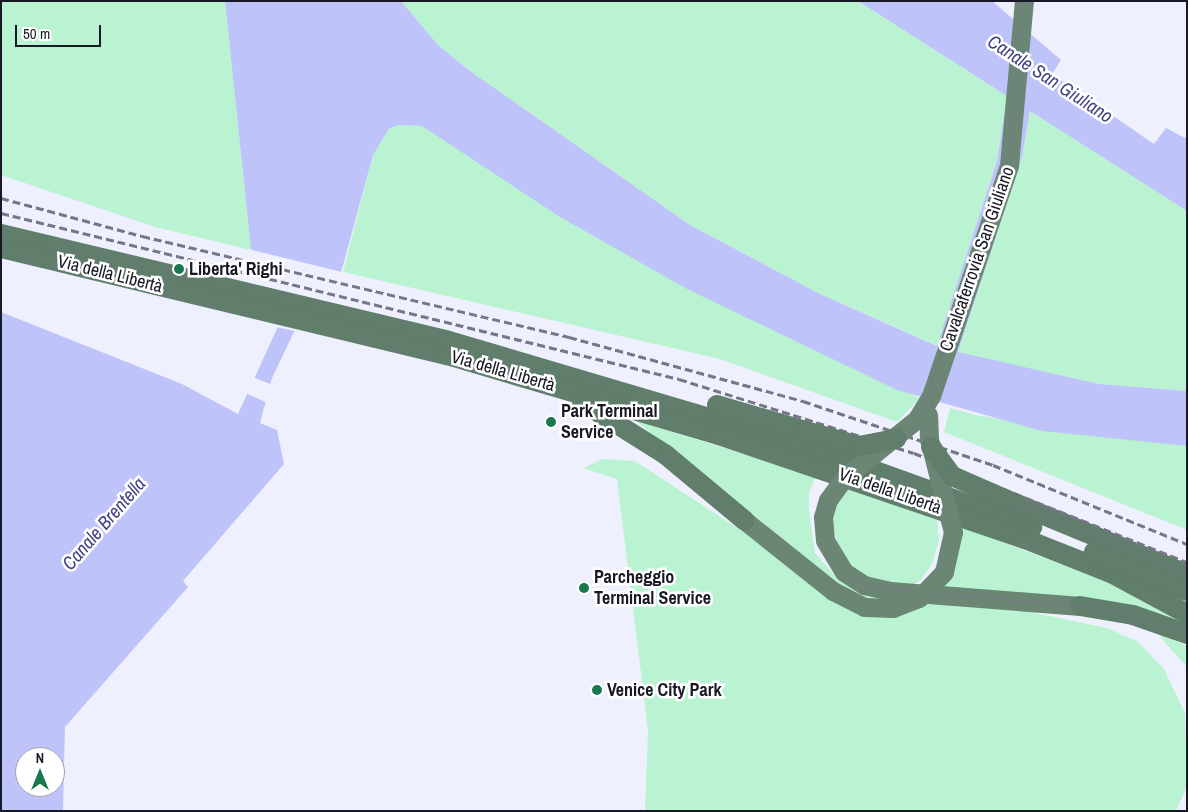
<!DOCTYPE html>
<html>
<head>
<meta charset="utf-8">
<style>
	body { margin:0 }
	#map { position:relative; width:1188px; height:812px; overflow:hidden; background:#eff0fe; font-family:"Archivo Narrow",sans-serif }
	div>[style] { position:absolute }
	.green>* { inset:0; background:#b9f3d1 }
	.water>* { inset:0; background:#bec4fa }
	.pier>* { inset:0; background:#eff0fe }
	.primary>* { height:19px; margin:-9.5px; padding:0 9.5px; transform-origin:9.5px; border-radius:9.5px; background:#6c8676 }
	.trunk>* { height:20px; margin:-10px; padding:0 10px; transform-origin:10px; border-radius:10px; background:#617d6c }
	.tram>* { height:1px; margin:-0.5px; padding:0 0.5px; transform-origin:0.5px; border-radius:0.5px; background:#767784 }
	.rail>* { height:3px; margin-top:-1.5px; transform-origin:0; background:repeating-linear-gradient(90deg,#767784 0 8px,transparent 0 12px) }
	.primary-bridge>* { height:19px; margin:-9.5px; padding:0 9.5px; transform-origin:9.5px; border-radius:9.5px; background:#6c8676 }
	.trunk-bridge>* { height:20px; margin:-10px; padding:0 10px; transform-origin:10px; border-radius:10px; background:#617d6c }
	.dots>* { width:14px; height:14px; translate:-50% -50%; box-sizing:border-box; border:2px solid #fff; border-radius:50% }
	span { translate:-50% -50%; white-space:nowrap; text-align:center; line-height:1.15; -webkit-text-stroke:5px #fff; paint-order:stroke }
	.street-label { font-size:18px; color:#181925 }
	.poi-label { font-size:18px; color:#181925; font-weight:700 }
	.left { translate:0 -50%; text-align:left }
	.water-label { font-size:19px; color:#424484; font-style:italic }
	.frame { position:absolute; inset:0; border:2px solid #181925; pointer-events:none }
	.north { position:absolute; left:15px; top:747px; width:50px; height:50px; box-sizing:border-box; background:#fff; border:1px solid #a3a3a8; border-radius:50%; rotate:0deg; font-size:14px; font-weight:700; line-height:20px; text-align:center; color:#181925 }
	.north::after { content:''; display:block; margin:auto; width:18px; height:22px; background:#1a784e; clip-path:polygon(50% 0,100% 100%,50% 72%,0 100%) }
	.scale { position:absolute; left:15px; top:25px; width:86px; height:22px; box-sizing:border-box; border:2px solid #181925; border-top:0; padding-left:6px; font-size:15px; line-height:18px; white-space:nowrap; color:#181925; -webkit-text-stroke:4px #fff; paint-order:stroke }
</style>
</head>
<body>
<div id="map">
	<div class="green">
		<div style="clip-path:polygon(1px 1px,225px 1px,251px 250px,155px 227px,1px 175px)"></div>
		<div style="clip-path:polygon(401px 1px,858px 1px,1007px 96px,997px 160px,938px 346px,820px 294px,690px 225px,470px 71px,438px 45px)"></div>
		<div style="clip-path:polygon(1030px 111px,1187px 211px,1187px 391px,1099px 384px,958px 353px,1022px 157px)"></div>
		<div style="clip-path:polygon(399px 125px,422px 126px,593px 236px,920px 398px,897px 422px,720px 359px,343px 272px,373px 155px,389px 129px)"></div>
		<div style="clip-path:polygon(950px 408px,980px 416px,1187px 446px,1187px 530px,944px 432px)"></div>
		<div style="clip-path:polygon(636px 421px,816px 476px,809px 492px,809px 512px,815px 553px,838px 579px,887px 596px,882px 600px,857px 599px)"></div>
		<div style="clip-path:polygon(603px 459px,635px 461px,757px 541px,888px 616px,912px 612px,929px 601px,1006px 607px,1107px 628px,1138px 642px,1164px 669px,1185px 713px,1187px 786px,1176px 811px,645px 811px,648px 730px,617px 479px,583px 468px)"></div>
		<div style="clip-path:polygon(847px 489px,937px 520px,939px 540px,932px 564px,921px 580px,908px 587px,877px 581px,857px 573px,841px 557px,830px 516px,837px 497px)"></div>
		<div style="clip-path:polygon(963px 527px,1134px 592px,1187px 623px,942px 588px,956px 563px)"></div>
		<div style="clip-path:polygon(1160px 631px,1187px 647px,1187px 667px,1161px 638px)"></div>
	</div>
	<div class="water">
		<div style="clip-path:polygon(evenodd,225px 1px,401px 1px,438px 45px,470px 71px,690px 225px,820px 294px,937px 346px,997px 161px,1007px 96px,858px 1px,992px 1px,1061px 60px,1052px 74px,1154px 144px,1166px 128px,1187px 139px,1187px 211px,1030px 111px,1022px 157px,958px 352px,1099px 384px,1187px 391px,1187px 446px,1042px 431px,897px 390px,687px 289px,560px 217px,422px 126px,399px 125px,389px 129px,373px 155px,332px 306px,294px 332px,272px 378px,260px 423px,277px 430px,284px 464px,183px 581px,188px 587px,65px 727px,63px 811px,1px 811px,1px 312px,182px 384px,238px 414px,280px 322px,251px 250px,225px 1px,25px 757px,55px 757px,55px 787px,25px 787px,25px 757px)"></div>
	</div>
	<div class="pier">
		<div style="clip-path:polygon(248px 249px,346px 273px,334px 308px,299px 332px,276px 327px,278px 321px,251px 280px)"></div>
		<div style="clip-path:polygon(253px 377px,273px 385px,268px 403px,245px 393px)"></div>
	</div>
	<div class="primary">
		<div style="left:917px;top:419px;width:27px;rotate:-59deg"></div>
		<div style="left:931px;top:396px;width:244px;rotate:-71.3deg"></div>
		<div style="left:1009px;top:165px;width:165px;rotate:-84.8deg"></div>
		<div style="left:744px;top:520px;width:114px;rotate:38.6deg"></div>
		<div style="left:844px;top:572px;width:24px;rotate:33deg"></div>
		<div style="left:864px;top:585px;width:27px;rotate:13deg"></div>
		<div style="left:890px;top:591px;width:191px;rotate:4.5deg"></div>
	</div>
	<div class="trunk">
		<div style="left:1px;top:234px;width:457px;rotate:13.4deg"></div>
		<div style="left:446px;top:340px;width:381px;rotate:16.5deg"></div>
		<div style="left:811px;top:448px;width:235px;rotate:19.7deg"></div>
		<div style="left:1px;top:248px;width:459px;rotate:13.5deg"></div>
		<div style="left:447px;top:355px;width:284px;rotate:16.4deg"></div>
		<div style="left:719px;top:435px;width:323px;rotate:18.8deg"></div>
		<div style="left:1025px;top:539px;width:92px;rotate:21.6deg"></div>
		<div style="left:1111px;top:573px;width:86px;rotate:28.3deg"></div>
		<div style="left:582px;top:402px;width:99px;rotate:32.2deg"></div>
		<div style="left:666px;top:455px;width:102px;rotate:39.8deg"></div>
		<div style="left:717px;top:405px;width:89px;rotate:16.4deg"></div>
		<div style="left:1012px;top:502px;width:189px;rotate:22.4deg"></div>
		<div style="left:1094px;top:552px;width:101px;rotate:22.8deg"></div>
		<div style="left:1080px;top:606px;width:54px;rotate:9.6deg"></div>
		<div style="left:1133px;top:615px;width:57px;rotate:19.4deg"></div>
	</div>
	<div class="tram">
		<div style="left:1023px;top:1px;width:165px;rotate:95.6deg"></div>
		<div style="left:1007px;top:165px;width:254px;rotate:109.1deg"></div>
		<div style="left:924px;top:405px;width:35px;rotate:125deg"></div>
		<div style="left:904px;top:434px;width:83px;rotate:142.3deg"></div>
		<div style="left:838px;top:485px;width:29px;rotate:115deg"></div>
		<div style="left:826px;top:511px;width:30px;rotate:86deg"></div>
		<div style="left:828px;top:541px;width:34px;rotate:60deg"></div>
		<div style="left:845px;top:571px;width:34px;rotate:28deg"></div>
		<div style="left:875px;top:587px;width:229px;rotate:5.3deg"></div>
		<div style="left:1103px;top:608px;width:88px;rotate:16.6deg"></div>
		<div style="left:931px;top:402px;width:24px;rotate:97deg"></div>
		<div style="left:928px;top:426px;width:22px;rotate:80deg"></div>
		<div style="left:932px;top:448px;width:36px;rotate:52deg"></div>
		<div style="left:954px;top:476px;width:253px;rotate:22.8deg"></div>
	</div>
	<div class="rail">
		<div style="left:1px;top:198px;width:146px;rotate:15.1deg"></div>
		<div style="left:142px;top:236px;width:439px;rotate:13.3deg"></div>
		<div style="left:569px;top:337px;width:243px;rotate:15.3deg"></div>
		<div style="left:803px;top:401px;width:200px;rotate:18.6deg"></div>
		<div style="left:993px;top:465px;width:209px;rotate:22.2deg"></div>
		<div style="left:1px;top:213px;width:698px;rotate:13.76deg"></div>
		<div style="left:679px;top:379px;width:246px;rotate:17.5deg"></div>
		<div style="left:914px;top:453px;width:294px;rotate:21.8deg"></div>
	</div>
	<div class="primary-bridge">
		<div style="left:844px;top:572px;width:37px;rotate:-121deg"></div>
		<div style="left:825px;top:540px;width:23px;rotate:-95deg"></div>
		<div style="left:823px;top:517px;width:18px;rotate:-74deg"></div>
		<div style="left:828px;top:500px;width:27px;rotate:-54deg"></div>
		<div style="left:844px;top:478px;width:94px;rotate:-38.9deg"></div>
		<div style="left:833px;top:591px;width:35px;rotate:27deg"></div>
		<div style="left:864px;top:607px;width:29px;rotate:2deg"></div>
		<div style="left:893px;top:608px;width:28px;rotate:-21deg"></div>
		<div style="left:919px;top:598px;width:36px;rotate:-46deg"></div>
		<div style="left:944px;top:572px;width:41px;rotate:-77.3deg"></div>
		<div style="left:953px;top:532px;width:96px;rotate:-104.5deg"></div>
		<div style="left:929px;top:439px;width:24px;rotate:-92deg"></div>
	</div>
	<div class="trunk-bridge">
		<div style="left:802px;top:430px;width:59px;rotate:15.7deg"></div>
		<div style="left:859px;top:446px;width:38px;rotate:-11deg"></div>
		<div style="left:931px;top:447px;width:36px;rotate:54deg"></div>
		<div style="left:952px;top:476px;width:65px;rotate:23.4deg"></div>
	</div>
	<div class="dots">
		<div style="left:179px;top:269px;background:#1a784e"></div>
		<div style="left:551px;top:422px;background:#1a784e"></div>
		<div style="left:584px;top:588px;background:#1a784e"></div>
		<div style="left:597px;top:690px;background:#1a784e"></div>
	</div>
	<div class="street-label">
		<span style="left:977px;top:259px;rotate:-71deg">Cavalcaferrovia San Giuliano</span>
		<span style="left:110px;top:274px;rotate:14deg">Via della Libertà</span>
		<span style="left:503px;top:371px;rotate:16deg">Via della Libertà</span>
		<span style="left:890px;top:491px;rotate:19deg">Via della Libertà</span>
	</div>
	<div class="poi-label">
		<span class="left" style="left:189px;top:269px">Liberta' Righi</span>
		<span class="left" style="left:561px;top:422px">Park Terminal<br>Service</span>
		<span class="left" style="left:594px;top:588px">Parcheggio<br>Terminal Service</span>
		<span class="left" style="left:607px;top:690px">Venice City Park</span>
	</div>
	<div class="water-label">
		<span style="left:1050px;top:79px;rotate:33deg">Canale San Giuliano</span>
		<span style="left:104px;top:524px;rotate:-49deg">Canale Brentella</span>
	</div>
	<div class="frame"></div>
	<div class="north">N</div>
	<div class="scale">50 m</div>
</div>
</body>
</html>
